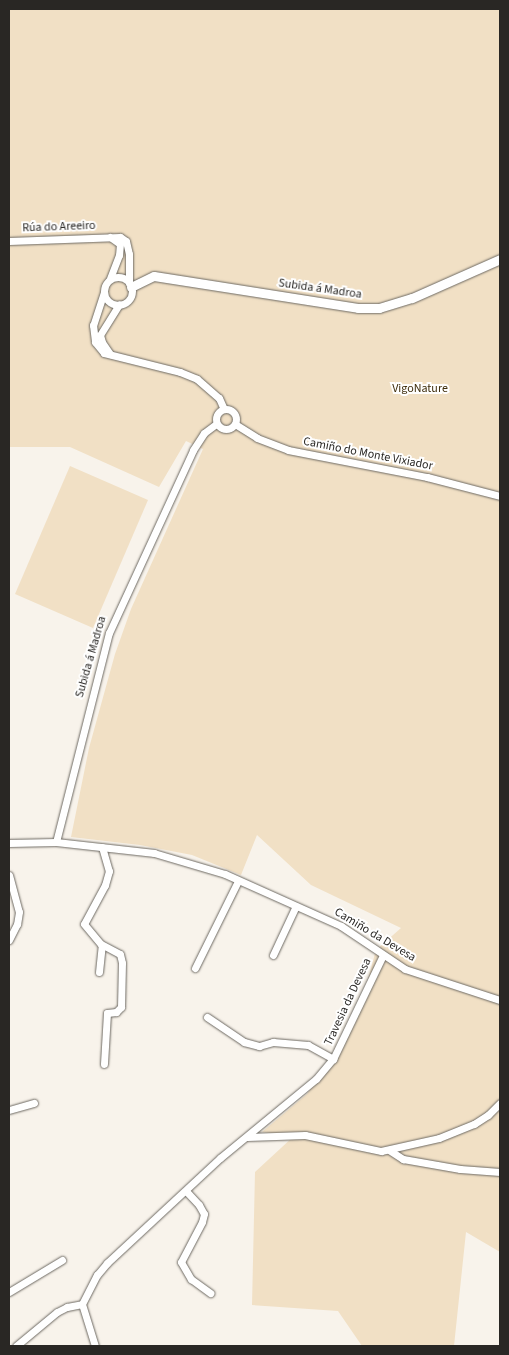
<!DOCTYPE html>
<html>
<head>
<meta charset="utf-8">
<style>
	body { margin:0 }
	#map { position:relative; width:509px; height:1355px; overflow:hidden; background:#f8f3eb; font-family:"Source Sans 3",sans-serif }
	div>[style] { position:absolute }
	.green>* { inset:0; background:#f1e0c5 }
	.roads { filter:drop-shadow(0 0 1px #6d6962) drop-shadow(0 0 1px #6d6962) }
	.minor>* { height:7px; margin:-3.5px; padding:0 3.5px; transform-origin:3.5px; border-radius:3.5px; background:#fff }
	.minor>.ring { margin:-3.5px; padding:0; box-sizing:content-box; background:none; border:7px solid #fff; border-radius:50% }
	.tertiary>* { height:9px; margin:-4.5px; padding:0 4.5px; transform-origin:4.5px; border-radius:4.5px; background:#fff }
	span { translate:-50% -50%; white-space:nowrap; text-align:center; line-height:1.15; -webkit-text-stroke:4px #fff; paint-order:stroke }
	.street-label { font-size:12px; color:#292724 }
	.park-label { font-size:12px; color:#3f2e0d }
	.frame { position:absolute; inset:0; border:10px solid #292724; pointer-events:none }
</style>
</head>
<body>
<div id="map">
	<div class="green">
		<div style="clip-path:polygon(9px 9px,500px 9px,500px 1252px,466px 1232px,454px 1346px,362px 1346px,338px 1311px,252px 1305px,255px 1172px,294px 1136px,262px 1132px,307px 1094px,347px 1037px,363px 997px,376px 950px,401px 928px,311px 885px,257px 835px,241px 875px,192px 855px,140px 845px,71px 837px,89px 748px,115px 654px,131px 609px,203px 449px,186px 441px,159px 487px,70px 447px,9px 447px)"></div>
		<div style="clip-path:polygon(70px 466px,148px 500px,93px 628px,15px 594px)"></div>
	</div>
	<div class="roads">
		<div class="minor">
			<div style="left:110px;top:237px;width:12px;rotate:35deg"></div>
			<div style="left:120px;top:244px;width:11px;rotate:95deg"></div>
			<div style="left:119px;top:255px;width:26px;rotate:111deg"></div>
			<div style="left:9px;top:241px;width:111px;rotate:-2.1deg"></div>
			<div style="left:120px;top:237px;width:7px;rotate:34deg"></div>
			<div style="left:126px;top:241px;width:13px;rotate:77deg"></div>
			<div style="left:129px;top:254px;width:29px;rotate:90deg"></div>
			<div class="ring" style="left:104px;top:277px;width:21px;height:21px"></div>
			<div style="left:104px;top:292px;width:35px;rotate:108deg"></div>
			<div style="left:93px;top:325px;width:17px;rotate:83deg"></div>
			<div style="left:95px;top:342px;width:14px;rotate:51deg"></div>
			<div style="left:104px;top:353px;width:78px;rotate:14deg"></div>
			<div style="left:180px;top:372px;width:18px;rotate:22deg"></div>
			<div style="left:197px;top:379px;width:29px;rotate:41deg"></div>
			<div style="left:219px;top:398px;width:12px;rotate:66deg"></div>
			<div style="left:110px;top:354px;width:14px;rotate:-124deg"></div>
			<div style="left:102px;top:342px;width:7px;rotate:-106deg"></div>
			<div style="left:100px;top:335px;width:36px;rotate:-58deg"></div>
			<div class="ring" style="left:216px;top:409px;width:13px;height:13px"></div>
			<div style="left:235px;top:424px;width:26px;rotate:32deg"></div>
			<div style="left:257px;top:438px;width:33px;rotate:21deg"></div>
			<div style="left:288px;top:450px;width:142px;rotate:11deg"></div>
			<div style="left:427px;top:477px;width:75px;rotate:14.6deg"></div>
			<div style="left:56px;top:842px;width:216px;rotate:-75.8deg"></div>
			<div style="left:109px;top:633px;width:201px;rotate:-65.3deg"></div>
			<div style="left:193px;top:450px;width:20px;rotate:-57deg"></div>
			<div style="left:204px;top:433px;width:15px;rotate:-37deg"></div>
			<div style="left:9px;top:843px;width:47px;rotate:-1.2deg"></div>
			<div style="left:56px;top:842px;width:99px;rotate:6.4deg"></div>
			<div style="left:154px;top:853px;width:74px;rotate:16.5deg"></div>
			<div style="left:225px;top:874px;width:127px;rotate:24.1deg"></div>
			<div style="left:341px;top:926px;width:77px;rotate:33.9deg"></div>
			<div style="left:405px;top:969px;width:100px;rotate:18.1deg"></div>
			<div style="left:102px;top:847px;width:25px;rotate:74deg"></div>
			<div style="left:109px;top:871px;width:15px;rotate:106deg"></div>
			<div style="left:105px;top:885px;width:44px;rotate:118.3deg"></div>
			<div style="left:84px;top:924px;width:26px;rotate:50deg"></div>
			<div style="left:101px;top:944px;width:21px;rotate:28deg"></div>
			<div style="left:120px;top:954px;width:9px;rotate:77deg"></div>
			<div style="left:122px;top:963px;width:44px;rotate:91.3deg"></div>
			<div style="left:121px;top:1007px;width:7px;rotate:135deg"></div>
			<div style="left:116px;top:1012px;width:9px;rotate:174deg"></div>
			<div style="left:107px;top:1013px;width:51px;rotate:93.4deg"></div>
			<div style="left:9px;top:875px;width:38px;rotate:75deg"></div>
			<div style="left:19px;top:912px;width:12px;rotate:99deg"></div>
			<div style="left:17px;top:924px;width:18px;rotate:117deg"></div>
			<div style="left:273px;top:955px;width:54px;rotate:-64.9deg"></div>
			<div style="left:195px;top:968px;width:97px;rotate:-63.7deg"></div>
			<div style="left:99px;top:972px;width:27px;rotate:-84deg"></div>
			<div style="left:207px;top:1017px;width:45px;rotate:34deg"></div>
			<div style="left:244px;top:1042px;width:16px;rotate:15deg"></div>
			<div style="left:259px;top:1046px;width:15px;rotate:-16deg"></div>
			<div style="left:273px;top:1042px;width:35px;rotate:5deg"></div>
			<div style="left:308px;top:1045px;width:29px;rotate:29deg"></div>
			<div style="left:9px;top:1110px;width:26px;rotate:-16deg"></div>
			<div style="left:247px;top:1137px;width:58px;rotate:-2deg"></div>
			<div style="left:305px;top:1135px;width:78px;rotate:11.9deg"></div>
			<div style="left:381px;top:1151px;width:59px;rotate:-12.6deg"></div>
			<div style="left:439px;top:1138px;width:38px;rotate:-22deg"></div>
			<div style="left:474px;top:1124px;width:17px;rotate:-33deg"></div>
			<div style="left:488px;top:1115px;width:17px;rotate:-45deg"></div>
			<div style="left:389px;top:1150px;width:17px;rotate:33deg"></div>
			<div style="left:403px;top:1159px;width:58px;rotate:10deg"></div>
			<div style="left:460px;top:1169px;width:40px;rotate:4.3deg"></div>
			<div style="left:186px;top:1191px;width:19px;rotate:47deg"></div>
			<div style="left:199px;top:1205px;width:10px;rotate:61deg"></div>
			<div style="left:204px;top:1214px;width:8px;rotate:104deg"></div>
			<div style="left:202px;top:1222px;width:45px;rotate:117.7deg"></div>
			<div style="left:181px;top:1262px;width:20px;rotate:60deg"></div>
			<div style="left:191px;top:1279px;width:24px;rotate:36deg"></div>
			<div style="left:9px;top:1292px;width:62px;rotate:-31.1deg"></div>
			<div style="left:82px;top:1304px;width:33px;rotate:-63deg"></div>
			<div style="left:97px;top:1275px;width:16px;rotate:-50deg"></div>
			<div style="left:107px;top:1263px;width:154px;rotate:-42.9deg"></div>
			<div style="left:220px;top:1158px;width:124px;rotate:-39.5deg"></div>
			<div style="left:316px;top:1079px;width:26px;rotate:-50deg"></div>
			<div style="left:333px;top:1059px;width:115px;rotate:-64.3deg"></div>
			<div style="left:82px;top:1304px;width:44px;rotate:72.8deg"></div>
			<div style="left:16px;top:1346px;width:53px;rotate:-39.7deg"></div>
			<div style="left:57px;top:1312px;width:11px;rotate:-27deg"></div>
			<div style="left:67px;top:1307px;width:15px;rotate:-11deg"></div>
		</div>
		<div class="tertiary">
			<div style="left:131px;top:287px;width:25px;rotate:-26deg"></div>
			<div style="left:154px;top:276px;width:206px;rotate:8.9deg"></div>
			<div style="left:358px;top:308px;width:21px"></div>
			<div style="left:379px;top:308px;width:34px;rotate:-17deg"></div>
			<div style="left:412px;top:298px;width:96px;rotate:-23.9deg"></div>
		</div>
	</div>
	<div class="street-label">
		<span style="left:59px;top:227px;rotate:-2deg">Rúa do Areeiro</span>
		<span style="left:320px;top:289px;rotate:8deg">Subida á Madroa</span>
		<span style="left:368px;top:454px;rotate:11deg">Camiño do Monte Vixiador</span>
		<span style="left:91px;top:657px;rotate:-74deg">Subida á Madroa</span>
		<span style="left:375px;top:935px;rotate:31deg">Camiño da Devesa</span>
		<span style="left:348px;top:1002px;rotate:-65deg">Travesia da Devesa</span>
	</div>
	<div class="park-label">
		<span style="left:420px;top:389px">VigoNature</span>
	</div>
	<div class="frame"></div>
</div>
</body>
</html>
